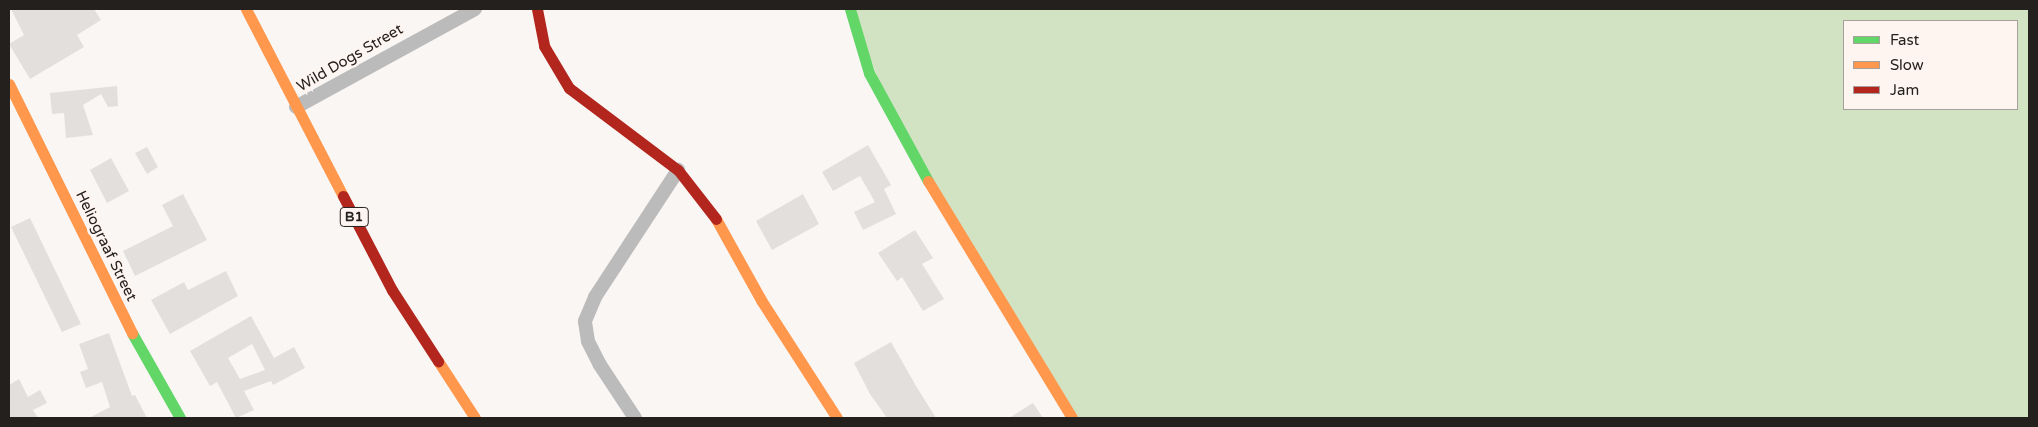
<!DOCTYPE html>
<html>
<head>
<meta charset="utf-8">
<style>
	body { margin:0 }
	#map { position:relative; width:2038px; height:427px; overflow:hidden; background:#faf6f4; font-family:"Varela Round",sans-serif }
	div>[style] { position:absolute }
	.green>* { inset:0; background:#d2e3c4 }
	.building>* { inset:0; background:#e3dfdd }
	.street>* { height:14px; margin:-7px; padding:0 7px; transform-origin:7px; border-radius:7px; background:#bbbbbc }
	.fast>* { height:11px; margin:-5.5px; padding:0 5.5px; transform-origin:5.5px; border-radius:5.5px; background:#63d668 }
	.slow>* { height:11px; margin:-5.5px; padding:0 5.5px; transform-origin:5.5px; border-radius:5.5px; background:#ff974d }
	.jam>* { height:11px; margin:-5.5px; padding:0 5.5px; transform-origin:5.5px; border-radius:5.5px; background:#b3261e }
	span { translate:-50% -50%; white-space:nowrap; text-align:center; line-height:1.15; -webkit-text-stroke:5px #fef5f0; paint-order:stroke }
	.shield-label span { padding:1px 4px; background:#fef5f0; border:1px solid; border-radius:4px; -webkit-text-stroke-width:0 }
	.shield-label { font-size:14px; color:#24201e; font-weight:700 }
	.street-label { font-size:15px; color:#24201e }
	.frame { position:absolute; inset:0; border:10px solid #24201e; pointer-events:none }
	.legend { position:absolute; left:1843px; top:20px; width:175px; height:90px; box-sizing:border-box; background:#fef5f0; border:1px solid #a7a09c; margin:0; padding:6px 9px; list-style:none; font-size:15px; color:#24201e }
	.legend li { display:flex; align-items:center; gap:10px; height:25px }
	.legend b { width:25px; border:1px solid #a7a09c }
</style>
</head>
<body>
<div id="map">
	<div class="green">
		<div style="clip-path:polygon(evenodd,850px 9px,2029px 9px,2029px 418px,1072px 418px,903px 140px,850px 9px,1844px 21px,2017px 21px,2017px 109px,1844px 109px,1844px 21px)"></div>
	</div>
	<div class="building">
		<div style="clip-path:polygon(11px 9px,94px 9px,101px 20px,77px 35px,84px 47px,30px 79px,9px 44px,24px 35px)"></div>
		<div style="clip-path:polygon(117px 86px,118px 106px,108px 107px,101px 94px,83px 105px,93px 135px,66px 138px,64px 113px,52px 114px,50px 93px)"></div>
		<div style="clip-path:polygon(868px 145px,891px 185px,884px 189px,896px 214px,863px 230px,854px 212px,875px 202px,860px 176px,833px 191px,822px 172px)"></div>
		<div style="clip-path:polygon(147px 147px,158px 167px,147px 174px,135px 153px)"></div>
		<div style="clip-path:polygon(111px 158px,129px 191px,107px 203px,90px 170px)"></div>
		<div style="clip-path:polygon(183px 194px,207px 240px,135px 276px,123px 251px,173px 226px,162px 205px)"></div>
		<div style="clip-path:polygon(803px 194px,819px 224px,772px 250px,756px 221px)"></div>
		<div style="clip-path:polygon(30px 218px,81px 324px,62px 332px,11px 227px)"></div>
		<div style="clip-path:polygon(915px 230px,933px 258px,922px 264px,944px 299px,923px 311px,902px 277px,897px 281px,878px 253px)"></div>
		<div style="clip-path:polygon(226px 271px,238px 296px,170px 334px,151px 300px,184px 282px,188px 290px)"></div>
		<div style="clip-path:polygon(evenodd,251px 316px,274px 358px,294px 347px,305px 368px,273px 385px,271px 381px,244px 391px,254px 410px,236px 418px,217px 382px,210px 386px,190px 351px,251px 316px,252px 344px,265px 370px,240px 379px,228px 358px,252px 344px)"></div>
		<div style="clip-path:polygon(109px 333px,132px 396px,135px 395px,147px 418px,89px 418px,110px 407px,102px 382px,86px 388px,80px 372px,88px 369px,79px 344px)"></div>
		<div style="clip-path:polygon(891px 342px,916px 386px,936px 418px,887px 418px,870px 394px,854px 363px)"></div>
		<div style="clip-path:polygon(19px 379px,28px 397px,40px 390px,47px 403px,33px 410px,38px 418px,9px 418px,9px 385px)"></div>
		<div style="clip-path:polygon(1033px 403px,1043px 418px,1009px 418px)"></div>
	</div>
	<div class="street">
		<div style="left:296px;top:107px;width:204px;rotate:-28.7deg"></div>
		<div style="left:635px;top:418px;width:64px;rotate:-123.4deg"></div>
		<div style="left:600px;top:365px;width:27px;rotate:-117deg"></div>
		<div style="left:588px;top:341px;width:20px;rotate:-99deg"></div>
		<div style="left:585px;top:321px;width:26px;rotate:-67deg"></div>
		<div style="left:595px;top:297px;width:152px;rotate:-56.8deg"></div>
	</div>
	<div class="fast">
		<div style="left:850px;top:9px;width:67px;rotate:73.5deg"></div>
		<div style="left:869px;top:73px;width:123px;rotate:61.4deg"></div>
		<div style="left:132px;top:333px;width:98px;rotate:60.5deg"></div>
	</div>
	<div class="slow">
		<div style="left:246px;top:9px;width:211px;rotate:62.6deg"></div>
		<div style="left:9px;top:84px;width:278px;rotate:63.7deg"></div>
		<div style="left:928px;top:181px;width:277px;rotate:58.7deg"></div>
		<div style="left:716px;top:219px;width:93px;rotate:60.9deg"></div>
		<div style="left:761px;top:300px;width:140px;rotate:57.2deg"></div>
		<div style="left:438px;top:361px;width:68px;rotate:57deg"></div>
	</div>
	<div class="jam">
		<div style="left:537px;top:9px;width:38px;rotate:79deg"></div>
		<div style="left:544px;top:46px;width:49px;rotate:59.2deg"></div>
		<div style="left:569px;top:88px;width:136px;rotate:37deg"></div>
		<div style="left:678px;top:170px;width:62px;rotate:52.2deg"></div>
		<div style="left:343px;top:196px;width:106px;rotate:62.5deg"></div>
		<div style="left:392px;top:290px;width:85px;rotate:57.1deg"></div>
	</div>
	<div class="shield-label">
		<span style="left:354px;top:217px">B1</span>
	</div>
	<div class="street-label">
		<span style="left:350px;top:58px;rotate:-30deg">Wild Dogs Street</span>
		<span style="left:106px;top:246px;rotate:64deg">Heliograaf Street</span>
	</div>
	<div class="frame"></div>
	<ul class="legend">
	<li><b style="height:6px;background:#63d668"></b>Fast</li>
	<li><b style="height:6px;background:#ff974d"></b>Slow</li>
	<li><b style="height:6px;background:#b3261e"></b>Jam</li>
	</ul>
</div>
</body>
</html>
